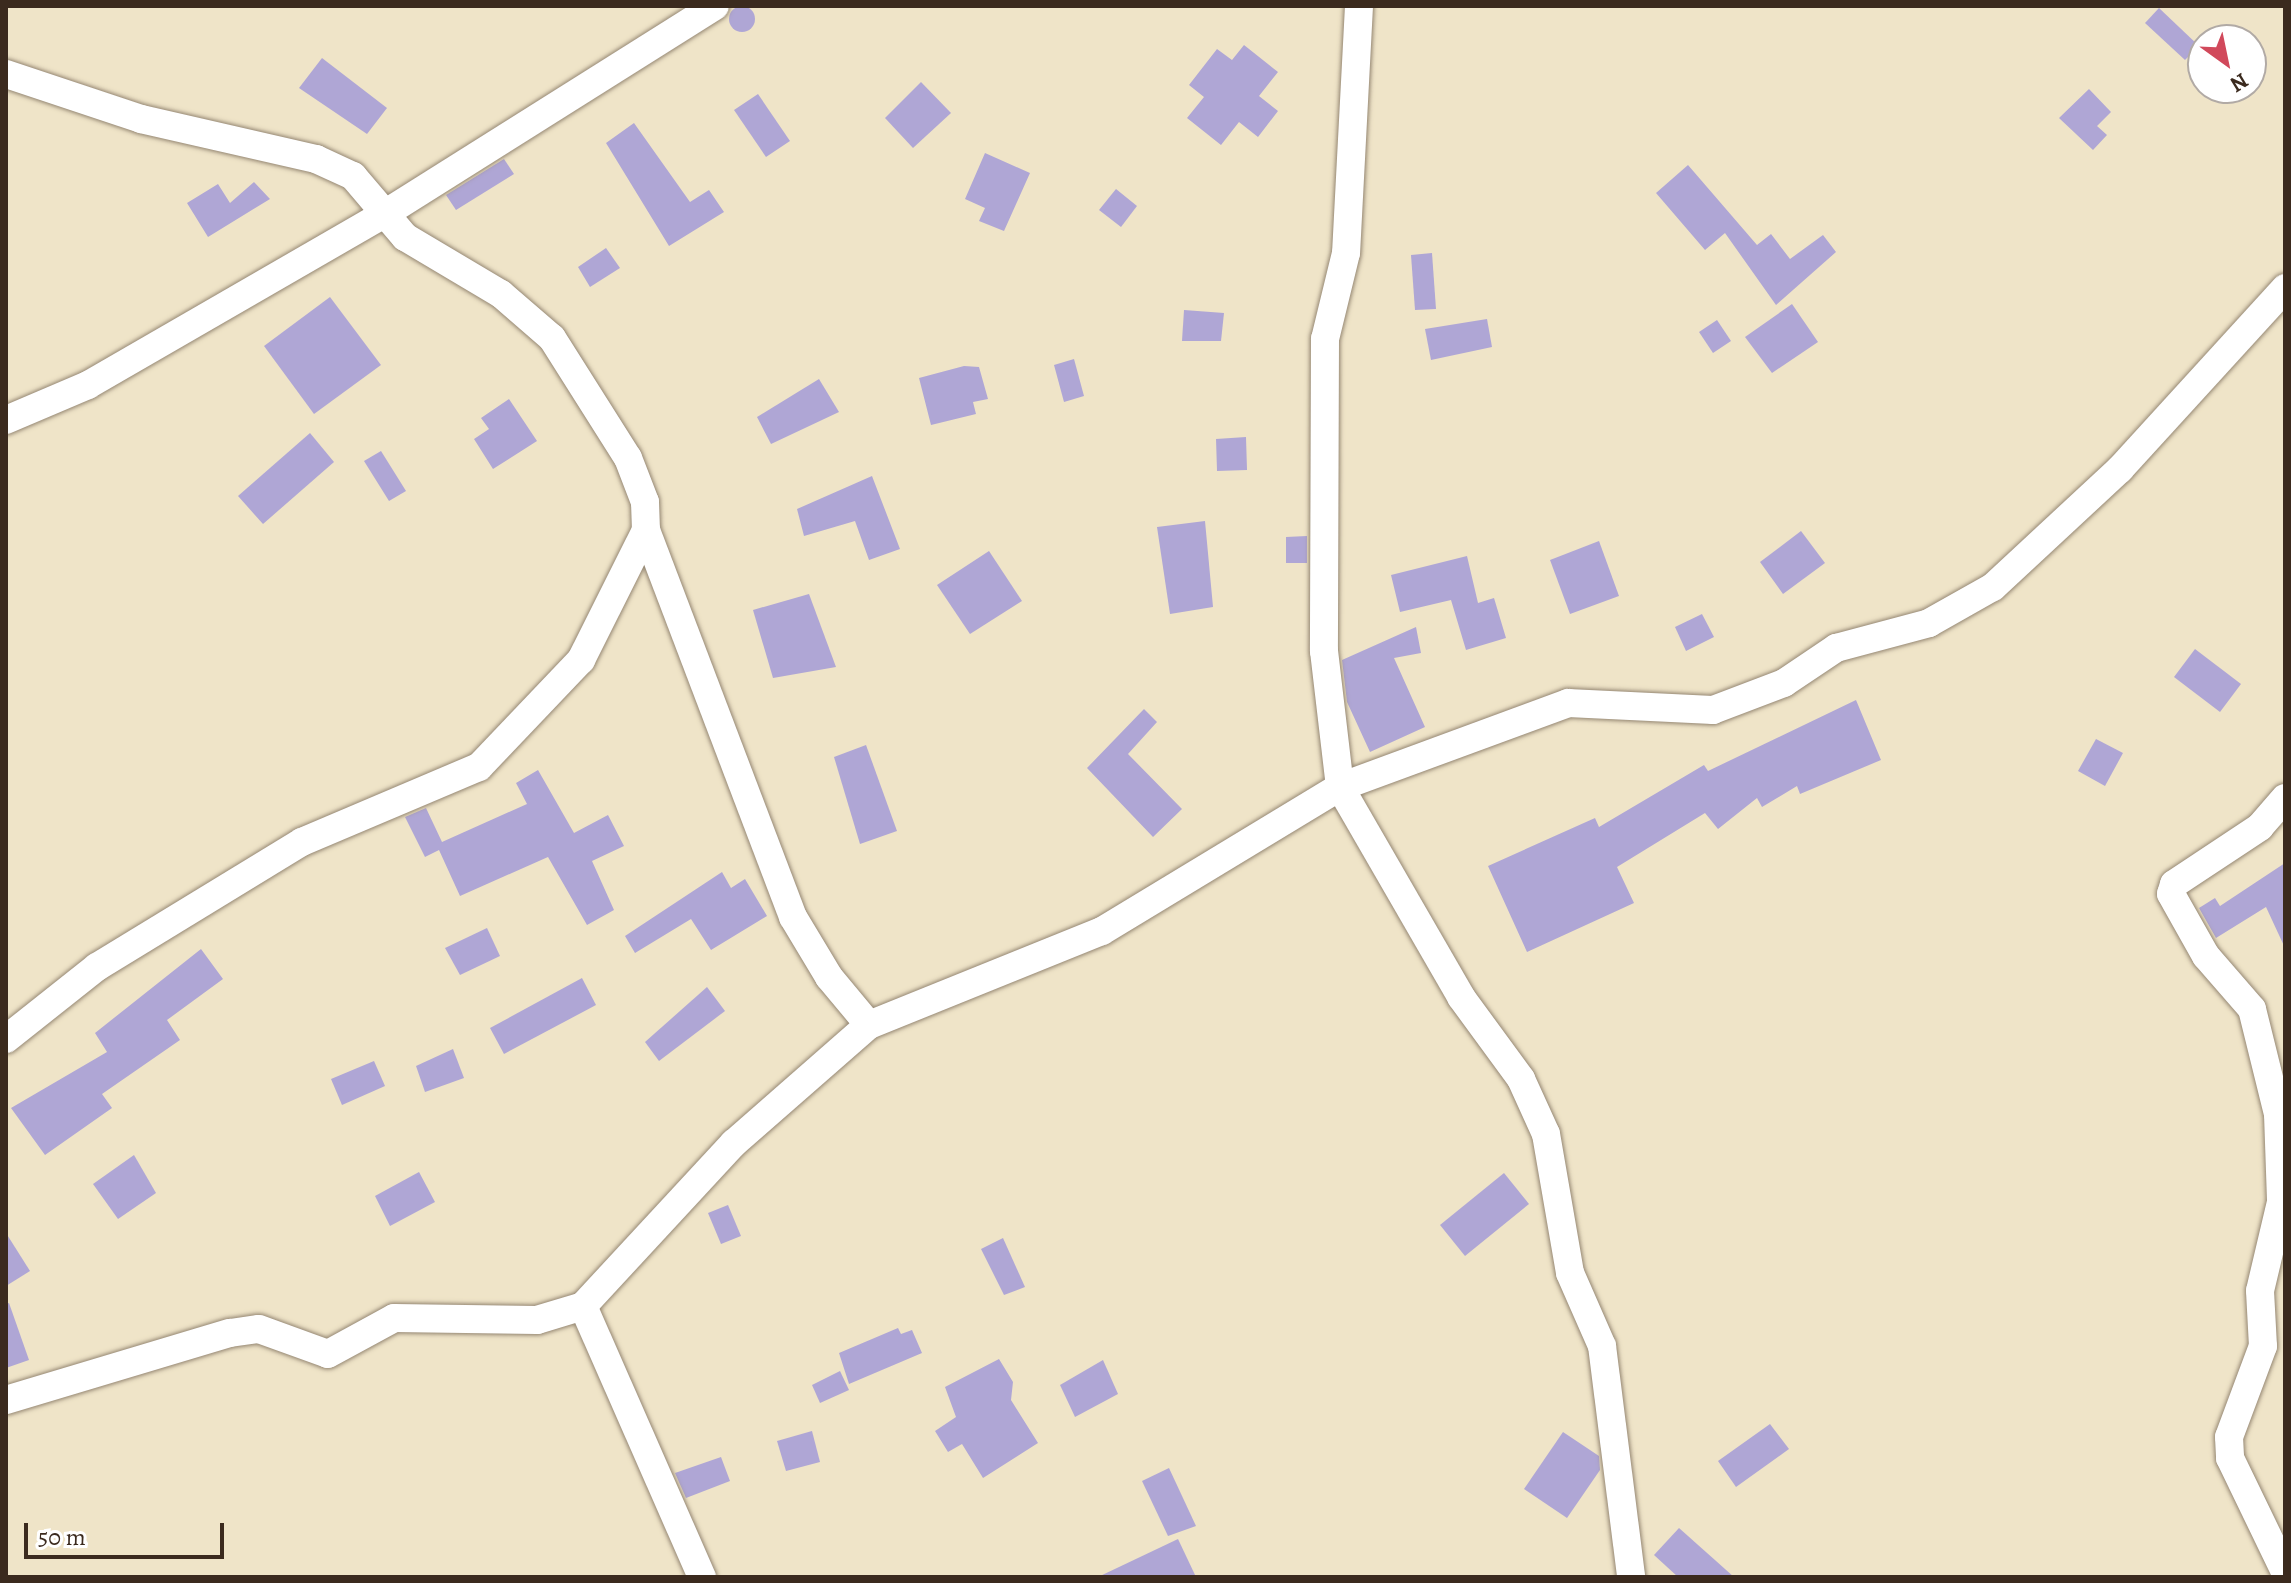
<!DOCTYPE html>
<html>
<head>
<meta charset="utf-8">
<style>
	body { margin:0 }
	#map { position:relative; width:2291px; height:1583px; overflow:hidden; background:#efe4c8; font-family:Alegreya,serif }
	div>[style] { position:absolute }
	.building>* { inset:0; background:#afa6d5 }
	.round { border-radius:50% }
	.roads { filter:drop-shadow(0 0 2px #958773) drop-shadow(0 0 2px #958773) }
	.minor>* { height:28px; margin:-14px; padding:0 14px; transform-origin:14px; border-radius:14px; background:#fff }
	span { translate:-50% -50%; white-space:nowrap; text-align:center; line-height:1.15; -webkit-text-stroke:6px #fff; paint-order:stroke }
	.frame { position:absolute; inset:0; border:8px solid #3b2a1e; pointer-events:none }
	.north { position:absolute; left:2187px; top:24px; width:80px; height:80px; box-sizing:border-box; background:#fff; border:2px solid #b1aaa5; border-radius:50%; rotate:147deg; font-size:22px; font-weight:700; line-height:32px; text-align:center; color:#3b2a1e }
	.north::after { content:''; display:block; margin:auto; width:28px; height:36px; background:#d1495b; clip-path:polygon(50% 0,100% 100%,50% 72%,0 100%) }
	.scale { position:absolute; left:24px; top:1523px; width:200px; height:36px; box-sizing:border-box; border:4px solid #3b2a1e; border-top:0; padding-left:10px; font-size:24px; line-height:28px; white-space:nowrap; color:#3b2a1e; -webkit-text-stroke:6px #fff; paint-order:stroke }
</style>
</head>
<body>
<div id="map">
	<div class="building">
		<div class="round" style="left:729px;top:6px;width:26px;height:26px"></div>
		<div style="clip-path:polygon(2159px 8px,2199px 46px,2185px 60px,2145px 23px)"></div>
		<div style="clip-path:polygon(1244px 45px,1278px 72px,1259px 96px,1278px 111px,1258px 137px,1239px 122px,1221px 145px,1187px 118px,1204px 97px,1189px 85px,1217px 49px,1232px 60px)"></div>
		<div style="clip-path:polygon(322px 58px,387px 108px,367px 134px,299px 88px)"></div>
		<div style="clip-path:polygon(921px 82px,951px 113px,913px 148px,885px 118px)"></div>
		<div style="clip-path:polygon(2089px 89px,2111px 112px,2097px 126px,2107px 135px,2093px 150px,2059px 118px)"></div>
		<div style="clip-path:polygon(758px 94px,790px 141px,766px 157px,734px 110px)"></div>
		<div style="clip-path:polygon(634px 123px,690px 202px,709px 190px,724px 212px,669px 246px,606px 143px)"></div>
		<div style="clip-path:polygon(985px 153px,1030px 173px,1004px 231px,979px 221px,985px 208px,965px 199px)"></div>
		<div style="clip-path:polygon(504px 159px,514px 174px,456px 210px,446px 195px)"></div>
		<div style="clip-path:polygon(1688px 165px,1757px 245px,1771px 234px,1790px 259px,1823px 235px,1836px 252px,1776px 305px,1725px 233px,1705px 250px,1656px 193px)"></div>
		<div style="clip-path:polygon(254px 182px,270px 199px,208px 237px,187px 203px,218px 184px,230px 203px)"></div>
		<div style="clip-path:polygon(1116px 189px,1137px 206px,1121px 227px,1099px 210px)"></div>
		<div style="clip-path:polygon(606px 248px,620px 268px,590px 287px,578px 267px)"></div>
		<div style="clip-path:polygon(1432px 253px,1436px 309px,1415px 310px,1411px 255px)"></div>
		<div style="clip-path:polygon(330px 297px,381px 365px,314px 414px,264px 346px)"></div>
		<div style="clip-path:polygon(1792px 304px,1818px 342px,1772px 373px,1745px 337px)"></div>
		<div style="clip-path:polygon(1184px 310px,1224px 313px,1221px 341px,1182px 341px)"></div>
		<div style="clip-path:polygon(1487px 319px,1492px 347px,1431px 360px,1425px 329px)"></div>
		<div style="clip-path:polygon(1717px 320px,1731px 341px,1713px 353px,1699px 332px)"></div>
		<div style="clip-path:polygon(1074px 359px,1084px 396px,1064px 402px,1054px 365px)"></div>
		<div style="clip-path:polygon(964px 366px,979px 367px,988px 399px,973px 402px,976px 414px,931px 425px,919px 378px)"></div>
		<div style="clip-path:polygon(819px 379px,839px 412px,771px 444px,757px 417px)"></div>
		<div style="clip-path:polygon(509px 399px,537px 441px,493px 469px,474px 439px,489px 429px,481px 418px)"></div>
		<div style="clip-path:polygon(310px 433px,334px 462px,263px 524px,238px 496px)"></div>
		<div style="clip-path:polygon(1246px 437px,1247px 470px,1217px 471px,1216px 439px)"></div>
		<div style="clip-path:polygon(381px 451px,406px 491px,389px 501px,364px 461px)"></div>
		<div style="clip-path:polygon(872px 476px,900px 549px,869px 560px,855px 521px,804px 536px,797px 509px)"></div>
		<div style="clip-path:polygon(1205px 521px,1213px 607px,1170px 614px,1157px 527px)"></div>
		<div style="clip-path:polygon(1801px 531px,1825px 563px,1783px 594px,1760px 562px)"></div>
		<div style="clip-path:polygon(1307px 536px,1307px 563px,1286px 563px,1286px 537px)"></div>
		<div style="clip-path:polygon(1599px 541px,1619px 596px,1570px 614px,1550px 560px)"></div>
		<div style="clip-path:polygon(989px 551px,1022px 601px,970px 634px,937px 585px)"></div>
		<div style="clip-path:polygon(1467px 556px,1478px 603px,1494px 598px,1506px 638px,1466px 650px,1451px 600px,1400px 612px,1391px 575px)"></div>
		<div style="clip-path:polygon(809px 594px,836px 667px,773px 678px,753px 610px)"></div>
		<div style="clip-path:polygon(1702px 614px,1714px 637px,1686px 651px,1675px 627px)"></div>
		<div style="clip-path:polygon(1416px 627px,1421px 653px,1394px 658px,1425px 727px,1370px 752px,1347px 702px,1342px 660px)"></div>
		<div style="clip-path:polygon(2195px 649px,2241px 684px,2220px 712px,2174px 677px)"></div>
		<div style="clip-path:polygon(1856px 700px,1881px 760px,1800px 794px,1797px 786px,1762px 807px,1757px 798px,1718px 829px,1705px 813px,1617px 867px,1634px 903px,1527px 952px,1488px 866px,1595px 818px,1599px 827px,1704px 765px,1708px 771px)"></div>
		<div style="clip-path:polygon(1144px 709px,1157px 722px,1128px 754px,1182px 809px,1153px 837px,1087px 768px)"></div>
		<div style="clip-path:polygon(2096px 739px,2123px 753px,2105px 786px,2078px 771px)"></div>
		<div style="clip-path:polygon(866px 745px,897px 831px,860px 844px,834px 757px)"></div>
		<div style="clip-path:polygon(538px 770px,574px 833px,608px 815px,624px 846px,592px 861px,614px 910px,587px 925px,548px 857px,460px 896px,439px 850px,425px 857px,405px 817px,426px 808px,442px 842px,527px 804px,516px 783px)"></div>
		<div style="clip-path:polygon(2285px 863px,2285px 948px,2266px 907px,2216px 938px,2199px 908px,2215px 898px,2220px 906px)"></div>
		<div style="clip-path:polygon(722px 872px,731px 888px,745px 879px,767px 916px,711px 950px,691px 919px,635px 953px,625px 936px)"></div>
		<div style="clip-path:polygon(487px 928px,500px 956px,460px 975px,445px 948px)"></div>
		<div style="clip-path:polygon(201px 949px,223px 979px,167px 1020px,180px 1040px,102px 1094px,112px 1108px,45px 1155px,11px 1108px,107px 1052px,95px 1033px)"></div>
		<div style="clip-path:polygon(582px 978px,596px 1005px,504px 1054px,490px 1028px)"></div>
		<div style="clip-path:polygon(707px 987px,725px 1011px,659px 1061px,645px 1042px)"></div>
		<div style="clip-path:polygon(453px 1049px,464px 1078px,425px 1092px,416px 1066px)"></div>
		<div style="clip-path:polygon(374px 1061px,385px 1086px,342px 1105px,331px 1079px)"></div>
		<div style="clip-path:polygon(134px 1155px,156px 1193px,118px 1219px,93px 1184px)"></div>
		<div style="clip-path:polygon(419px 1172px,435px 1202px,390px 1226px,375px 1196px)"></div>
		<div style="clip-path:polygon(1504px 1173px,1529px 1204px,1465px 1256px,1440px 1225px)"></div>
		<div style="clip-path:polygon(728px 1205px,741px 1236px,721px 1244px,708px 1213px)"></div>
		<div style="clip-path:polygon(6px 1233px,30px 1271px,6px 1286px)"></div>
		<div style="clip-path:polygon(1003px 1238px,1025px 1287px,1004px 1295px,981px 1249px)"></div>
		<div style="clip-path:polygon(9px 1303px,29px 1360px,6px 1368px,6px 1304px)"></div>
		<div style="clip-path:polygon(898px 1328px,901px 1334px,912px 1330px,922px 1353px,849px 1384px,839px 1353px)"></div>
		<div style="clip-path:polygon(999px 1359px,1013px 1382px,1011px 1400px,1038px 1443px,983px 1478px,962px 1444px,948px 1452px,935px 1431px,956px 1417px,945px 1387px)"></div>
		<div style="clip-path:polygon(1103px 1360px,1118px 1394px,1075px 1417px,1060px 1385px)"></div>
		<div style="clip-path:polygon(840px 1371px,849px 1390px,820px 1403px,812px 1385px)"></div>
		<div style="clip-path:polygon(1770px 1424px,1789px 1449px,1736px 1487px,1718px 1461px)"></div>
		<div style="clip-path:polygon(812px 1431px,820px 1462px,786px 1471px,777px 1441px)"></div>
		<div style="clip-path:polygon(1563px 1432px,1599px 1456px,1600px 1470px,1567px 1518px,1524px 1489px)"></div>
		<div style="clip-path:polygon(721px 1457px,730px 1481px,686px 1498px,675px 1473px)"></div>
		<div style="clip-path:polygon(1169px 1468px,1196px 1526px,1168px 1536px,1142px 1481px)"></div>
		<div style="clip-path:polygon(1679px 1528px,1734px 1577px,1678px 1577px,1654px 1555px)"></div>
		<div style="clip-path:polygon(1178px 1539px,1196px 1577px,1098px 1577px)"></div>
	</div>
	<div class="roads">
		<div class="minor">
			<div style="left:1359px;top:6px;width:247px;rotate:93deg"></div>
			<div style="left:1346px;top:253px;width:89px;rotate:103.7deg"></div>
			<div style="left:1325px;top:339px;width:312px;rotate:90.2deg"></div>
			<div style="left:1324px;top:651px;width:137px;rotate:83.3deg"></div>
			<div style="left:1340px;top:787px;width:242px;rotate:60deg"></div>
			<div style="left:1461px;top:997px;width:102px;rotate:53.8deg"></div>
			<div style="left:1521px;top:1079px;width:60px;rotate:65.6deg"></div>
			<div style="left:1546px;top:1134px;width:141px;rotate:80.2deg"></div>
			<div style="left:1570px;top:1273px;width:80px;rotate:66.3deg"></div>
			<div style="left:1602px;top:1346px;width:233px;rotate:82.8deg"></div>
			<div style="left:6px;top:74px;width:142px;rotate:18.4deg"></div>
			<div style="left:141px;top:119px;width:180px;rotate:12.9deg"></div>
			<div style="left:316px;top:159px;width:41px;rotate:24.7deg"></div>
			<div style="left:353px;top:176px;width:80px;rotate:49.6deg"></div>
			<div style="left:405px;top:237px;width:112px;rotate:30.7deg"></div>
			<div style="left:501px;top:294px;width:67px;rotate:40.8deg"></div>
			<div style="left:552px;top:338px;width:142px;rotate:57.7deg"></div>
			<div style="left:628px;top:458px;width:47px;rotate:68.9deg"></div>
			<div style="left:645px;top:502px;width:28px;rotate:88deg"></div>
			<div style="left:646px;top:530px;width:414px;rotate:69.2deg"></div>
			<div style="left:793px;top:917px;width:70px;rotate:59deg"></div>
			<div style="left:829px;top:977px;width:62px;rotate:50.2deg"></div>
			<div style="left:6px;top:420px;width:89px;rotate:-23.1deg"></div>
			<div style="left:88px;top:385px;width:340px;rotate:-30deg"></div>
			<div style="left:383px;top:215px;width:392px;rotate:-32.2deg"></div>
			<div style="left:2285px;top:798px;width:38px;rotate:131deg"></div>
			<div style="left:2260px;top:827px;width:103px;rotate:146.5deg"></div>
			<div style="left:2174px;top:884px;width:10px;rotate:107deg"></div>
			<div style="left:2171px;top:894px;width:71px;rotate:60.6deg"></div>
			<div style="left:2206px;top:956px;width:70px;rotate:49deg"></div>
			<div style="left:2252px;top:1009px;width:108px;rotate:76.1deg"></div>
			<div style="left:2278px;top:1114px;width:88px;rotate:88deg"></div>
			<div style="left:2281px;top:1202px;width:91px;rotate:103.3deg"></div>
			<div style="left:2260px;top:1291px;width:55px;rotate:86.9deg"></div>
			<div style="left:2263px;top:1346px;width:97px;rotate:110.5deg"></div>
			<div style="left:2229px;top:1437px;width:21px;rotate:87deg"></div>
			<div style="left:2230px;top:1458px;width:127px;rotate:64.2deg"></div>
			<div style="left:6px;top:1039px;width:116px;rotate:-38.4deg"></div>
			<div style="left:97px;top:967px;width:240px;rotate:-31.4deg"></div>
			<div style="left:302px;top:842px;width:192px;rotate:-23deg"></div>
			<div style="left:479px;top:767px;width:148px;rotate:-46.4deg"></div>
			<div style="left:581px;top:660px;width:145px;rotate:-63.4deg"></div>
			<div style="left:583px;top:1306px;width:296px;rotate:66.3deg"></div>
			<div style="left:6px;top:1400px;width:234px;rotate:-16.7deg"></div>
			<div style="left:230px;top:1333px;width:29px;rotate:-8deg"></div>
			<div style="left:259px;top:1329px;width:73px;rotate:19.9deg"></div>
			<div style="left:328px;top:1354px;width:75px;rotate:-28.6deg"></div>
			<div style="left:394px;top:1318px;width:143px;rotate:0.8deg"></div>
			<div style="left:537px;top:1320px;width:48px;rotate:-16.9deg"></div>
			<div style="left:583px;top:1306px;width:222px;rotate:-47.2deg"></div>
			<div style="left:734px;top:1143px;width:179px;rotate:-41.2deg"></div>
			<div style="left:869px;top:1025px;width:251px;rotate:-22deg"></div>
			<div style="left:1102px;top:931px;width:278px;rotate:-31.2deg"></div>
			<div style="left:1340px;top:787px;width:243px;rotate:-20.2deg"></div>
			<div style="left:1568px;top:703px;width:145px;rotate:2.8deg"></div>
			<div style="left:1713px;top:710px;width:76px;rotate:-20.8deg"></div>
			<div style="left:1784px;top:683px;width:63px;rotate:-33.9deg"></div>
			<div style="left:1836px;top:648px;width:96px;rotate:-15deg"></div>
			<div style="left:1929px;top:623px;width:73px;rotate:-29.4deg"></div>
			<div style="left:1993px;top:587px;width:173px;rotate:-42.9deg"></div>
			<div style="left:2120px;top:469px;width:245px;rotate:-47.6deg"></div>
		</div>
	</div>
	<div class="frame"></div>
	<div class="north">N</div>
	<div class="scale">50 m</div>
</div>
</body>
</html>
